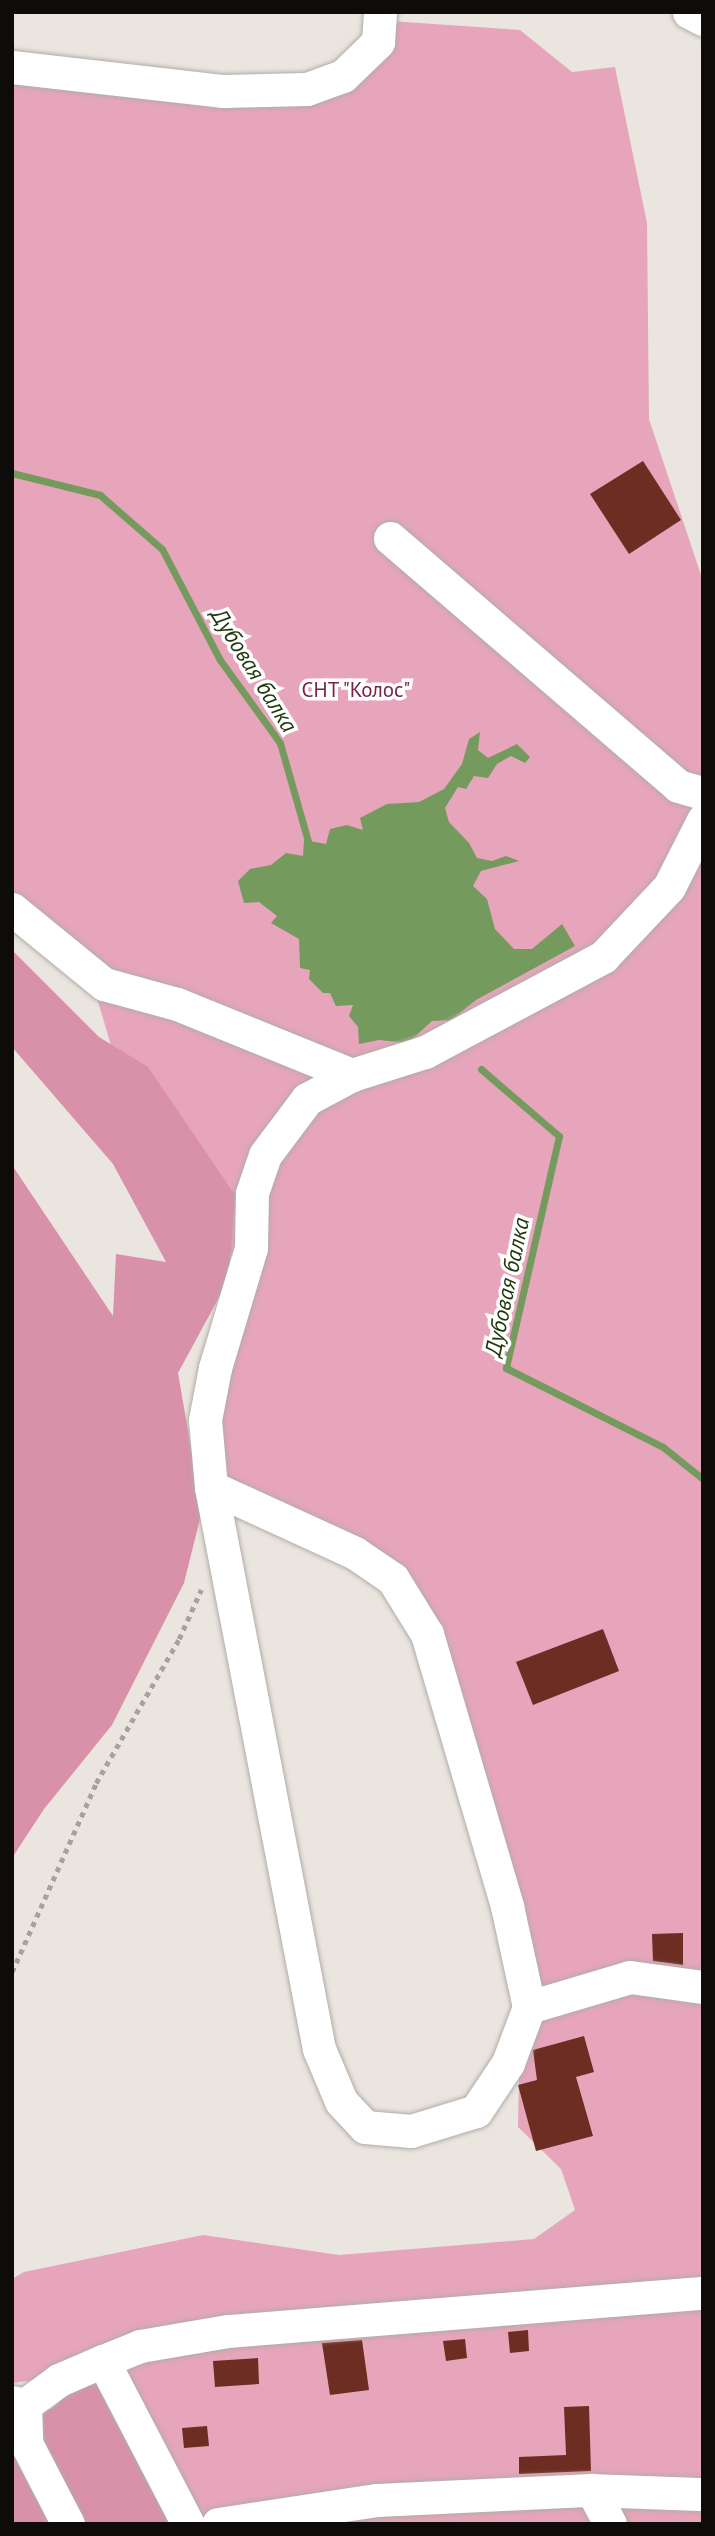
<!DOCTYPE html>
<html>
<head>
<meta charset="utf-8">
<style>
	body { margin:0 }
	#map { position:relative; width:715px; height:2536px; overflow:hidden; background:#ebe5e0; font-family:"PT Sans",sans-serif }
	div>[style] { position:absolute }
	.green>* { inset:0; background:#e6a5ba }
	.forest>* { inset:0; background:#d990a9 }
	.water>* { inset:0; background:#759a5e }
	.stream>* { height:7px; margin:-3.5px; padding:0 3.5px; transform-origin:3.5px; border-radius:3.5px; background:#759a5e }
	.building>* { inset:0; background:#6d2d22 }
	.path>* { height:4.5px; margin-top:-2.25px; transform-origin:0; background:repeating-linear-gradient(90deg,#a6a29e 0 5px,transparent 0 10px) }
	.roads { filter:drop-shadow(0 0 2px #b2aca7) drop-shadow(0 0 2px #b2aca7) }
	.minor>* { height:33px; margin:-16.5px; padding:0 16.5px; transform-origin:16.5px; border-radius:16.5px; background:#fff }
	span { translate:-50% -50%; white-space:nowrap; text-align:center; line-height:1.15; -webkit-text-stroke:7px #fff; paint-order:stroke }
	.park-label { font-size:21px; color:#782247 }
	.water-label { font-size:23px; color:#1e370b; font-style:italic }
	.frame { position:absolute; inset:0; border:14px solid #0d0c0a; pointer-events:none }
</style>
</head>
<body>
<div id="map">
	<div class="green">
		<div style="clip-path:polygon(390px 21px,520px 30px,572px 72px,615px 67px,647px 223px,649px 419px,703px 581px,703px 2524px,176px 2524px,92px 2373px,12px 2383px,12px 2279px,24px 2272px,203px 2235px,339px 2255px,534px 2239px,575px 2210px,561px 2169px,518px 2127px,520px 2026px,481px 1854px,415px 1637px,376px 1578px,229px 1504px,211px 1431px,245px 1297px,213px 1198px,115px 1059px,87px 964px,12px 903px,12px 78px,300px 103px)"></div>
	</div>
	<div class="forest">
		<div style="clip-path:polygon(12px 950px,99px 1037px,148px 1067px,235px 1195px,229px 1279px,178px 1373px,202px 1511px,184px 1583px,112px 1725px,44px 1809px,12px 1858px,12px 1165px,113px 1316px,116px 1254px,166px 1262px,113px 1164px,12px 1047px)"></div>
		<div style="clip-path:polygon(92px 2373px,176px 2524px,12px 2524px,12px 2412px,51px 2409px)"></div>
	</div>
	<div class="water">
		<div style="clip-path:polygon(480px 732px,478px 750px,488px 758px,517px 744px,530px 757px,525px 763px,511px 756px,497px 764px,488px 778px,474px 776px,466px 789px,458px 787px,445px 808px,449px 822px,469px 843px,477px 858px,492px 861px,506px 856px,519px 861px,481px 871px,473px 886px,487px 899px,495px 929px,514px 949px,532px 949px,562px 924px,575px 946px,476px 1000px,451px 1020px,432px 1021px,408px 1043px,379px 1040px,359px 1044px,358px 1027px,349px 1016px,353px 1005px,336px 1006px,330px 993px,323px 993px,309px 979px,310px 970px,300px 968px,299px 939px,271px 923px,277px 916px,259px 902px,244px 903px,238px 881px,250px 869px,271px 865px,286px 853px,303px 856px,304px 840px,326px 844px,330px 829px,347px 825px,363px 830px,360px 818px,387px 804px,419px 802px,444px 789px,462px 764px,469px 739px)"></div>
	</div>
	<div class="stream">
		<div style="left:12px;top:473px;width:91px;rotate:14deg"></div>
		<div style="left:100px;top:495px;width:82px;rotate:41.1deg"></div>
		<div style="left:162px;top:549px;width:125px;rotate:62.4deg"></div>
		<div style="left:220px;top:660px;width:102px;rotate:54.1deg"></div>
		<div style="left:280px;top:743px;width:109px;rotate:74.1deg"></div>
		<div style="left:481px;top:1069px;width:103px;rotate:40.7deg"></div>
		<div style="left:559px;top:1136px;width:238px;rotate:102.9deg"></div>
		<div style="left:506px;top:1368px;width:176px;rotate:26.7deg"></div>
		<div style="left:663px;top:1447px;width:51px;rotate:38.7deg"></div>
	</div>
	<div class="building">
		<div style="clip-path:polygon(643px 461px,681px 520px,629px 554px,590px 494px)"></div>
		<div style="clip-path:polygon(603px 1629px,619px 1671px,533px 1705px,516px 1662px)"></div>
		<div style="clip-path:polygon(683px 1933px,683px 1965px,653px 1961px,652px 1934px)"></div>
		<div style="clip-path:polygon(584px 2036px,594px 2072px,576px 2077px,593px 2136px,536px 2151px,518px 2085px,537px 2080px,533px 2050px)"></div>
		<div style="clip-path:polygon(528px 2330px,529px 2351px,510px 2353px,508px 2332px)"></div>
		<div style="clip-path:polygon(465px 2339px,467px 2358px,446px 2361px,443px 2341px)"></div>
		<div style="clip-path:polygon(362px 2340px,369px 2390px,330px 2395px,322px 2343px)"></div>
		<div style="clip-path:polygon(258px 2358px,259px 2384px,215px 2387px,213px 2361px)"></div>
		<div style="clip-path:polygon(589px 2406px,591px 2471px,519px 2474px,519px 2457px,566px 2455px,564px 2407px)"></div>
		<div style="clip-path:polygon(207px 2426px,209px 2446px,184px 2448px,182px 2428px)"></div>
	</div>
	<div class="path">
		<div style="left:12px;top:1972px;width:207px;rotate:-66deg"></div>
		<div style="left:96px;top:1783px;width:166px;rotate:-60deg"></div>
		<div style="left:179px;top:1639px;width:54px;rotate:-65.8deg"></div>
	</div>
	<div class="roads">
		<div class="minor">
			<div style="left:689px;top:12px;width:16px;rotate:27deg"></div>
			<div style="left:12px;top:67px;width:213px;rotate:6.5deg"></div>
			<div style="left:224px;top:91px;width:83px;rotate:-1.4deg"></div>
			<div style="left:307px;top:89px;width:38px;rotate:-20deg"></div>
			<div style="left:343px;top:76px;width:49px;rotate:-44.2deg"></div>
			<div style="left:378px;top:42px;width:30px;rotate:-86deg"></div>
			<div style="left:390px;top:538px;width:380px;rotate:40.7deg"></div>
			<div style="left:678px;top:786px;width:26px;rotate:16deg"></div>
			<div style="left:12px;top:909px;width:119px;rotate:39.2deg"></div>
			<div style="left:104px;top:984px;width:76px;rotate:15.3deg"></div>
			<div style="left:177px;top:1004px;width:189px;rotate:22.1deg"></div>
			<div style="left:211px;top:1487px;width:158px;rotate:24.6deg"></div>
			<div style="left:355px;top:1553px;width:46px;rotate:34.4deg"></div>
			<div style="left:393px;top:1579px;width:65px;rotate:58.3deg"></div>
			<div style="left:427px;top:1634px;width:284px;rotate:73.6deg"></div>
			<div style="left:507px;top:1906px;width:103px;rotate:77.7deg"></div>
			<div style="left:529px;top:2007px;width:60px;rotate:110.6deg"></div>
			<div style="left:508px;top:2063px;width:58px;rotate:123.7deg"></div>
			<div style="left:476px;top:2111px;width:68px;rotate:162.9deg"></div>
			<div style="left:411px;top:2131px;width:46px;rotate:-175deg"></div>
			<div style="left:365px;top:2127px;width:35px;rotate:-133deg"></div>
			<div style="left:341px;top:2101px;width:56px;rotate:-112.9deg"></div>
			<div style="left:319px;top:2049px;width:572px;rotate:-100.88deg"></div>
			<div style="left:211px;top:1487px;width:67px;rotate:-95.1deg"></div>
			<div style="left:205px;top:1420px;width:53px;rotate:-79.1deg"></div>
			<div style="left:215px;top:1368px;width:125px;rotate:-73.3deg"></div>
			<div style="left:251px;top:1248px;width:55px;rotate:-89deg"></div>
			<div style="left:252px;top:1193px;width:40px;rotate:-71.1deg"></div>
			<div style="left:265px;top:1155px;width:70px;rotate:-53.1deg"></div>
			<div style="left:307px;top:1099px;width:51px;rotate:-28.1deg"></div>
			<div style="left:352px;top:1075px;width:77px;rotate:-17.5deg"></div>
			<div style="left:425px;top:1052px;width:202px;rotate:-28.1deg"></div>
			<div style="left:603px;top:957px;width:96px;rotate:-46.7deg"></div>
			<div style="left:669px;top:887px;width:75px;rotate:-63.1deg"></div>
			<div style="left:529px;top:2007px;width:105px;rotate:-16.5deg"></div>
			<div style="left:630px;top:1977px;width:74px;rotate:7.8deg"></div>
			<div style="left:103px;top:2361px;width:40px;rotate:-22deg"></div>
			<div style="left:140px;top:2346px;width:89px;rotate:-9.7deg"></div>
			<div style="left:228px;top:2331px;width:477px;rotate:-4.6deg"></div>
			<div style="left:12px;top:2402px;width:13px;rotate:13deg"></div>
			<div style="left:25px;top:2405px;width:38px;rotate:88deg"></div>
			<div style="left:26px;top:2443px;width:91px;rotate:62.6deg"></div>
			<div style="left:25px;top:2405px;width:42px;rotate:-36.3deg"></div>
			<div style="left:59px;top:2380px;width:48px;rotate:-23.4deg"></div>
			<div style="left:103px;top:2361px;width:184px;rotate:62.5deg"></div>
			<div style="left:592px;top:2490px;width:111px;rotate:2.1deg"></div>
			<div style="left:218px;top:2524px;width:161px;rotate:-8.6deg"></div>
			<div style="left:377px;top:2500px;width:215px;rotate:-2.7deg"></div>
			<div style="left:592px;top:2490px;width:38px;rotate:62deg"></div>
		</div>
	</div>
	<div class="park-label">
		<span style="left:356px;top:690px">СНТ "Колос"</span>
	</div>
	<div class="water-label">
		<span style="left:254px;top:670px;rotate:58deg">Дубовая балка</span>
		<span style="left:507px;top:1287px;rotate:-78deg">Дубовая балка</span>
	</div>
	<div class="frame"></div>
</div>
</body>
</html>
